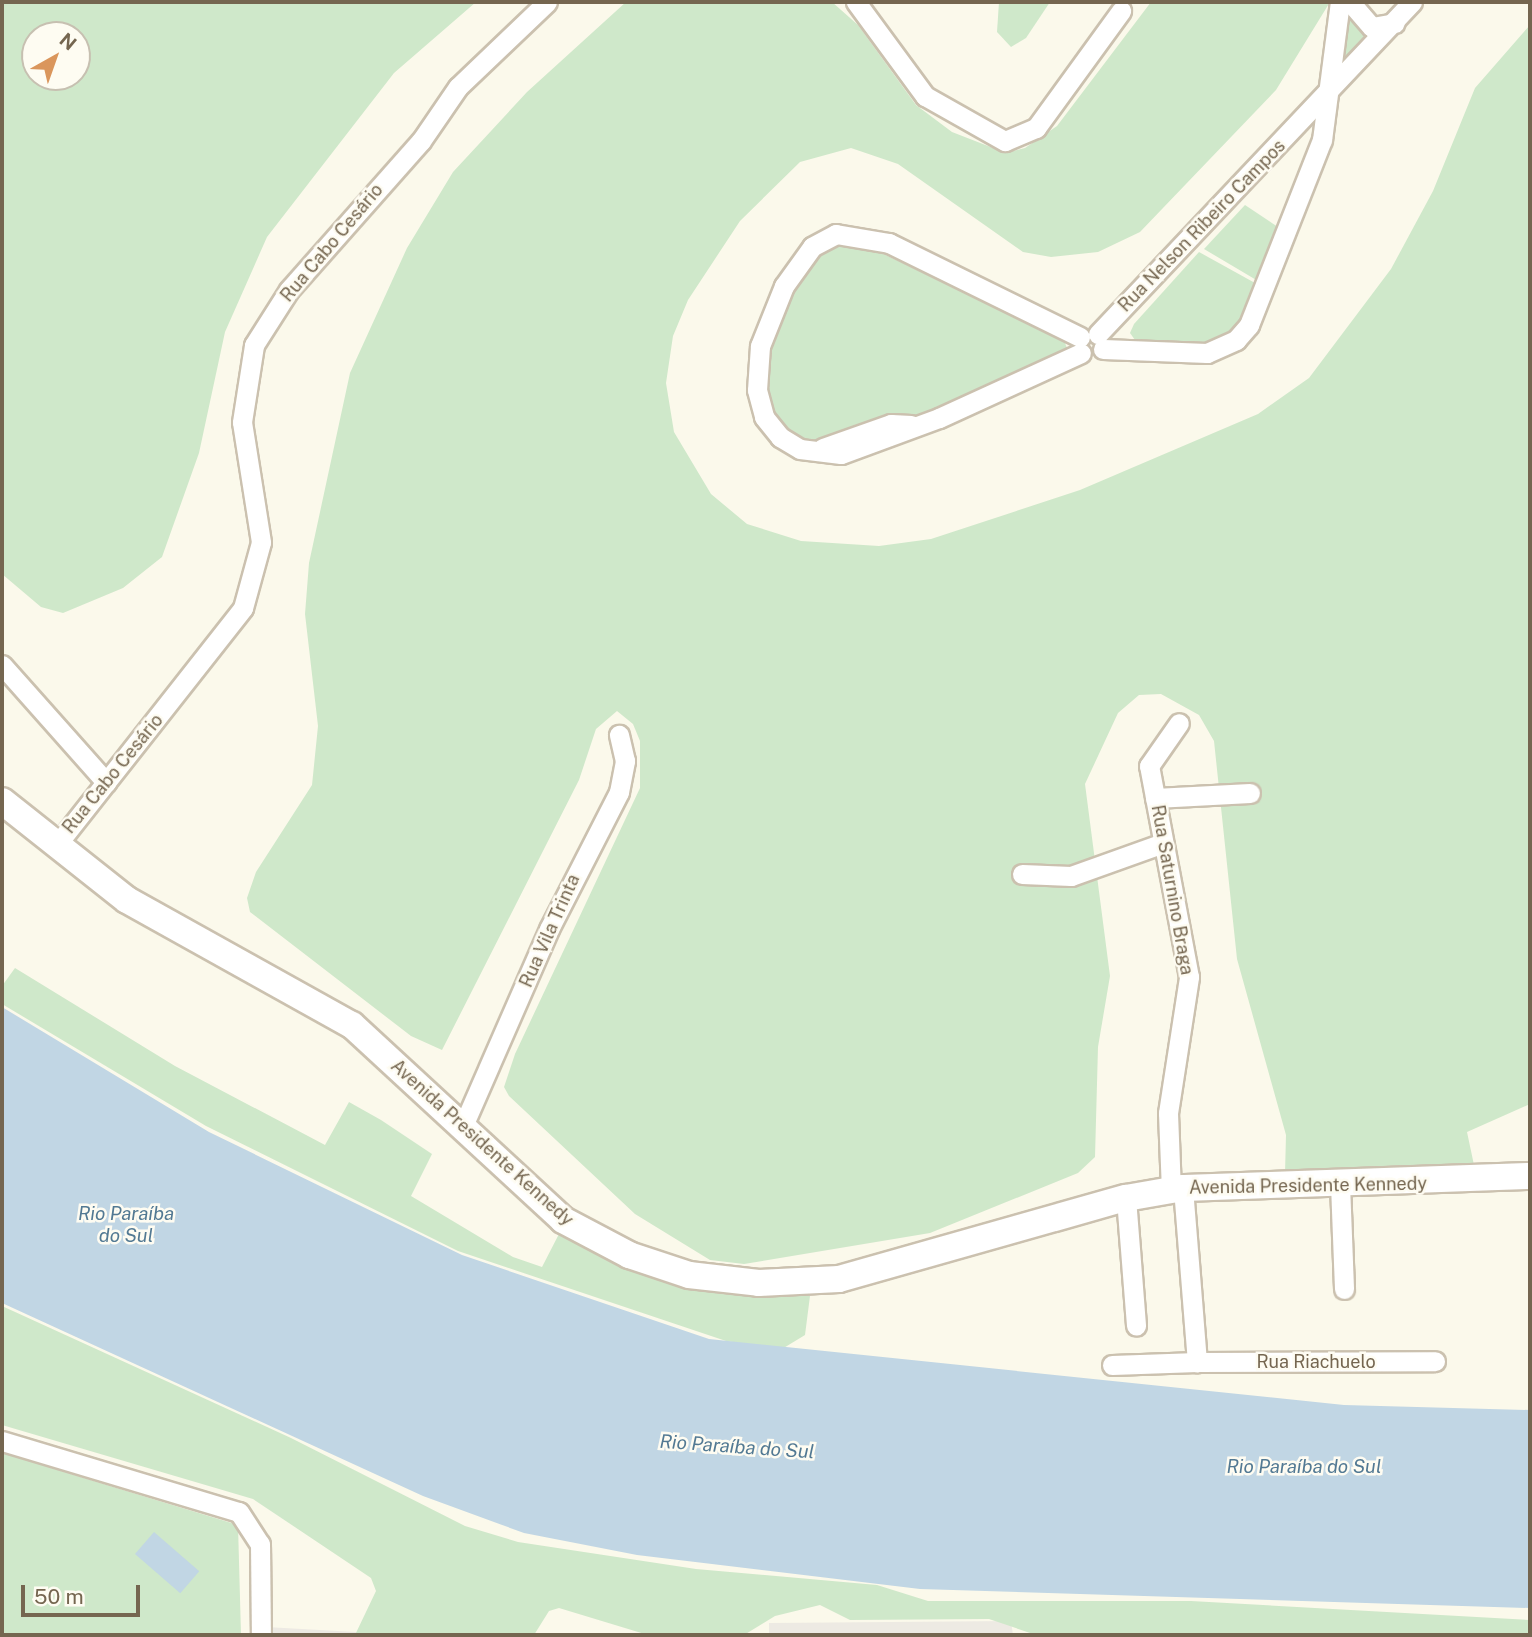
<!DOCTYPE html>
<meta charset="utf-8">
<style>
body{margin:0}
#map{position:relative;width:1532px;height:1637px;overflow:hidden;background:#fbf9eb;font-family:"Public Sans",sans-serif}
div>[style]{position:absolute}
.industrial>*{inset:0;background:#edeae3}
.green>*{inset:0;background:#cfe8ca}
.water>*{inset:0;background:#c1d6e4;transform-origin:0 0}
.roads{filter:drop-shadow(2px 0 #cbc1af) drop-shadow(-2px 0 #cbc1af) drop-shadow(0 2px #cbc1af) drop-shadow(0 -2px #cbc1af)}
.street>*{height:19px;margin:-9.5px;padding:0 9.5px;transform-origin:9.5px;border-radius:9.5px;background:#fff}
.secondary>*{height:26px;margin:-13px;padding:0 13px;transform-origin:13px;border-radius:13px;background:#fff}
span{translate:-50% -50%;white-space:nowrap;text-align:center;line-height:1.15;-webkit-text-stroke:5px #fefcf2;paint-order:stroke}
.street-label{font-size:18px;color:#756650}
.water-label{font-size:19px;color:#527993;font-style:italic}
.frame{position:absolute;inset:0;border:4px solid #756650;pointer-events:none}
.north{position:absolute;left:21px;top:21px;width:70px;height:70px;box-sizing:border-box;background:#fefcf2;border:2px solid #c7c0b1;border-radius:50%;rotate:40deg;font-size:19px;font-weight:700;line-height:28px;text-align:center;color:#756650}
.north::after{content:'';display:block;margin:auto;width:24px;height:32px;background:#da965c;clip-path:polygon(50% 0,100% 100%,50% 72%,0 100%)}
.scale{position:absolute;left:21px;top:1585px;width:119px;height:32px;box-sizing:border-box;border:4px solid #756650;border-top:0;padding-left:9px;font-size:21px;line-height:24px;white-space:nowrap;color:#756650;-webkit-text-stroke:5px #fefcf2;paint-order:stroke}
</style>
<div id="map">
<div class="industrial">
<i style="clip-path:polygon(1011px 1621px,1013px 1635px,769px 1635px,769px 1623px)"></i>
<i style="clip-path:polygon(266px 1627px,409px 1635px,267px 1635px)"></i>
</div>
<div class="green">
<i style="clip-path:polygon(evenodd,2px 2px,476px 2px,394px 73px,267px 237px,225px 332px,199px 453px,162px 557px,123px 588px,63px 613px,41px 607px,2px 574px,2px 2px,35px 35px,77px 35px,77px 77px,35px 77px,35px 35px)"></i>
<i style="clip-path:polygon(626px 2px,832px 2px,858px 25px,916px 105px,952px 132px,1006px 153px,1025px 148px,1057px 126px,1151px 2px,1330px 2px,1276px 90px,1140px 232px,1098px 252px,1051px 257px,1023px 252px,898px 164px,851px 148px,800px 162px,740px 221px,688px 300px,673px 336px,666px 383px,674px 432px,711px 494px,747px 524px,801px 541px,879px 546px,931px 539px,1080px 490px,1258px 414px,1309px 378px,1391px 269px,1433px 191px,1475px 88px,1530px 25px,1530px 1104px,1467px 1132px,1474px 1165px,1285px 1173px,1286px 1135px,1237px 959px,1214px 741px,1199px 715px,1161px 694px,1139px 695px,1118px 713px,1085px 784px,1110px 976px,1098px 1047px,1095px 1157px,1078px 1173px,930px 1233px,744px 1264px,710px 1260px,635px 1214px,509px 1096px,504px 1087px,515px 1054px,640px 788px,640px 741px,633px 724px,617px 711px,596px 729px,579px 780px,442px 1050px,411px 1036px,250px 912px,247px 898px,256px 872px,312px 785px,318px 726px,305px 614px,309px 563px,350px 373px,407px 248px,453px 172px,527px 92px)"></i>
<i style="clip-path:polygon(999px 2px,1050px 2px,1026px 38px,1011px 47px,997px 32px)"></i>
<i style="clip-path:polygon(1341px 10px,1370px 39px,1339px 78px)"></i>
<i style="clip-path:polygon(1245px 205px,1278px 227px,1258px 281px,1204px 249px)"></i>
<i style="clip-path:polygon(862px 244px,1063px 338px,1069px 353px,922px 419px,884px 415px,815px 442px,794px 437px,773px 415px,766px 396px,767px 343px,808px 264px,831px 248px)"></i>
<i style="clip-path:polygon(1199px 252px,1255px 283px,1241px 320px,1218px 343px,1140px 347px,1130px 333px,1134px 324px)"></i>
<i style="clip-path:polygon(15px 968px,175px 1066px,325px 1145px,349px 1102px,381px 1120px,432px 1154px,411px 1196px,513px 1257px,542px 1267px,560px 1232px,662px 1281px,720px 1294px,810px 1296px,805px 1335px,782px 1349px,726px 1341px,458px 1251px,206px 1126px,2px 1004px,2px 986px)"></i>
<i style="clip-path:polygon(2px 1306px,291px 1438px,465px 1526px,518px 1542px,696px 1569px,877px 1585px,928px 1601px,1191px 1601px,1530px 1620px,1530px 1635px,1036px 1635px,989px 1619px,850px 1620px,820px 1605px,775px 1616px,744px 1635px,648px 1635px,559px 1608px,549px 1611px,534px 1635px,355px 1635px,376px 1591px,371px 1578px,253px 1499px,2px 1425px)"></i>
<i style="clip-path:polygon(2px 1453px,238px 1525px,241px 1635px,2px 1635px)"></i>
</div>
<div class="water">
<i style="clip-path:polygon(2px 1007px,209px 1132px,462px 1255px,709px 1339px,1344px 1405px,1530px 1410px,1530px 1608px,920px 1589px,637px 1555px,524px 1533px,423px 1496px,2px 1303px)"></i>
<i style="left:154px;top:1532px;width:60px;height:29px;rotate:41deg"></i>
</div>
<div class="roads">
<div class="street">
<i style="left:856px;top:2px;width:117px;rotate:53.7deg"></i>
<i style="left:925px;top:96px;width:92px;rotate:29.4deg"></i>
<i style="left:1005px;top:141px;width:34px;rotate:-23deg"></i>
<i style="left:1036px;top:128px;width:145px;rotate:-54deg"></i>
<i style="left:1350px;top:2px;width:33px;rotate:49deg"></i>
<i style="left:1372px;top:27px;width:23px;rotate:-10deg"></i>
<i style="left:1098px;top:334px;width:457px;rotate:-46.6deg"></i>
<i style="left:1080px;top:337px;width:213px;rotate:-153.8deg"></i>
<i style="left:889px;top:243px;width:54px;rotate:-170.4deg"></i>
<i style="left:836px;top:234px;width:27px;rotate:152deg"></i>
<i style="left:812px;top:247px;width:48px;rotate:125.7deg"></i>
<i style="left:784px;top:286px;width:65px;rotate:111.8deg"></i>
<i style="left:760px;top:346px;width:44px;rotate:93.9deg"></i>
<i style="left:757px;top:390px;width:28px;rotate:75deg"></i>
<i style="left:764px;top:417px;width:26px;rotate:51deg"></i>
<i style="left:780px;top:437px;width:23px;rotate:31deg"></i>
<i style="left:800px;top:449px;width:41px;rotate:7deg"></i>
<i style="left:841px;top:454px;width:104px;rotate:-20.2deg"></i>
<i style="left:939px;top:418px;width:156px;rotate:-24.6deg"></i>
<i style="left:1103px;top:349px;width:104px;rotate:2.2deg"></i>
<i style="left:1207px;top:353px;width:32px;rotate:-24deg"></i>
<i style="left:1236px;top:340px;width:20px;rotate:-49deg"></i>
<i style="left:1249px;top:325px;width:199px;rotate:-68.5deg"></i>
<i style="left:1322px;top:140px;width:139px;rotate:-82.6deg"></i>
<i style="left:823px;top:448px;width:72px;rotate:-19.4deg"></i>
<i style="left:891px;top:424px;width:20px;rotate:3deg"></i>
<i style="left:2px;top:665px;width:157px;rotate:48.4deg"></i>
<i style="left:1155px;top:798px;width:95px;rotate:-3deg"></i>
<i style="left:55px;top:847px;width:304px;rotate:-51.8deg"></i>
<i style="left:243px;top:608px;width:68px;rotate:-74.7deg"></i>
<i style="left:261px;top:542px;width:121px;rotate:-99deg"></i>
<i style="left:242px;top:422px;width:78px;rotate:-81.1deg"></i>
<i style="left:254px;top:345px;width:65px;rotate:-57.5deg"></i>
<i style="left:289px;top:290px;width:199px;rotate:-48.5deg"></i>
<i style="left:421px;top:141px;width:65px;rotate:-55.6deg"></i>
<i style="left:458px;top:87px;width:123px;rotate:-43.7deg"></i>
<i style="left:1022px;top:874px;width:49px;rotate:2.3deg"></i>
<i style="left:1071px;top:876px;width:98px;rotate:-19.7deg"></i>
<i style="left:463px;top:1126px;width:215px;rotate:-66.4deg"></i>
<i style="left:549px;top:929px;width:154px;rotate:-62.9deg"></i>
<i style="left:619px;top:792px;width:32px;rotate:-79deg"></i>
<i style="left:625px;top:761px;width:27px;rotate:-103deg"></i>
<i style="left:1340px;top:1184px;width:105px;rotate:87.8deg"></i>
<i style="left:1183px;top:1188px;width:175px;rotate:85.4deg"></i>
<i style="left:1197px;top:1362px;width:238px;rotate:-0.2deg"></i>
<i style="left:1171px;top:1191px;width:78px;rotate:-92.2deg"></i>
<i style="left:1168px;top:1113px;width:138px;rotate:-81.2deg"></i>
<i style="left:1189px;top:977px;width:215px;rotate:-100.7deg"></i>
<i style="left:1149px;top:766px;width:52px;rotate:-55.1deg"></i>
<i style="left:1126px;top:1198px;width:128px;rotate:85.5deg"></i>
<i style="left:1112px;top:1365px;width:85px;rotate:-2deg"></i>
<i style="left:2px;top:1441px;width:247px;rotate:16.7deg"></i>
<i style="left:239px;top:1512px;width:38px;rotate:57deg"></i>
<i style="left:260px;top:1544px;width:91px;rotate:89.4deg"></i>
</div>
<div class="secondary">
<i style="left:2px;top:801px;width:159px;rotate:38.4deg"></i>
<i style="left:127px;top:900px;width:257px;rotate:29.1deg"></i>
<i style="left:352px;top:1025px;width:287px;rotate:42.7deg"></i>
<i style="left:563px;top:1220px;width:75px;rotate:27.9deg"></i>
<i style="left:629px;top:1255px;width:63px;rotate:18.4deg"></i>
<i style="left:689px;top:1275px;width:70px;rotate:6.5deg"></i>
<i style="left:759px;top:1283px;width:80px;rotate:-2.9deg"></i>
<i style="left:839px;top:1279px;width:298px;rotate:-15.8deg"></i>
<i style="left:1126px;top:1198px;width:58px;rotate:-10deg"></i>
<i style="left:1183px;top:1188px;width:347px;rotate:-2deg"></i>
</div>
</div>
<div class="street-label">
<span style="left:1202px;top:226px;rotate:-46deg">Rua Nelson Ribeiro Campos</span>
<span style="left:332px;top:243px;rotate:-50deg">Rua Cabo Cesário</span>
<span style="left:113px;top:774px;rotate:-51deg">Rua Cabo Cesário</span>
<span style="left:1172px;top:890px;rotate:80deg">Rua Saturnino Braga</span>
<span style="left:550px;top:931px;rotate:-66deg">Rua Vila Trinta</span>
<span style="left:482px;top:1143px;rotate:42deg">Avenida Presidente Kennedy</span>
<span style="left:1308px;top:1186px;rotate:-1deg">Avenida Presidente Kennedy</span>
<span style="left:1316px;top:1362px">Rua Riachuelo</span>
</div>
<div class="water-label">
<span style="left:126px;top:1225px">Rio Paraíba<br>do Sul</span>
<span style="left:737px;top:1447px;rotate:4deg">Rio Paraíba do Sul</span>
<span style="left:1304px;top:1467px">Rio Paraíba do Sul</span>
</div>
<div class="frame"></div>
<div class="north">N</div>
<div class="scale">50 m</div>
</div>
